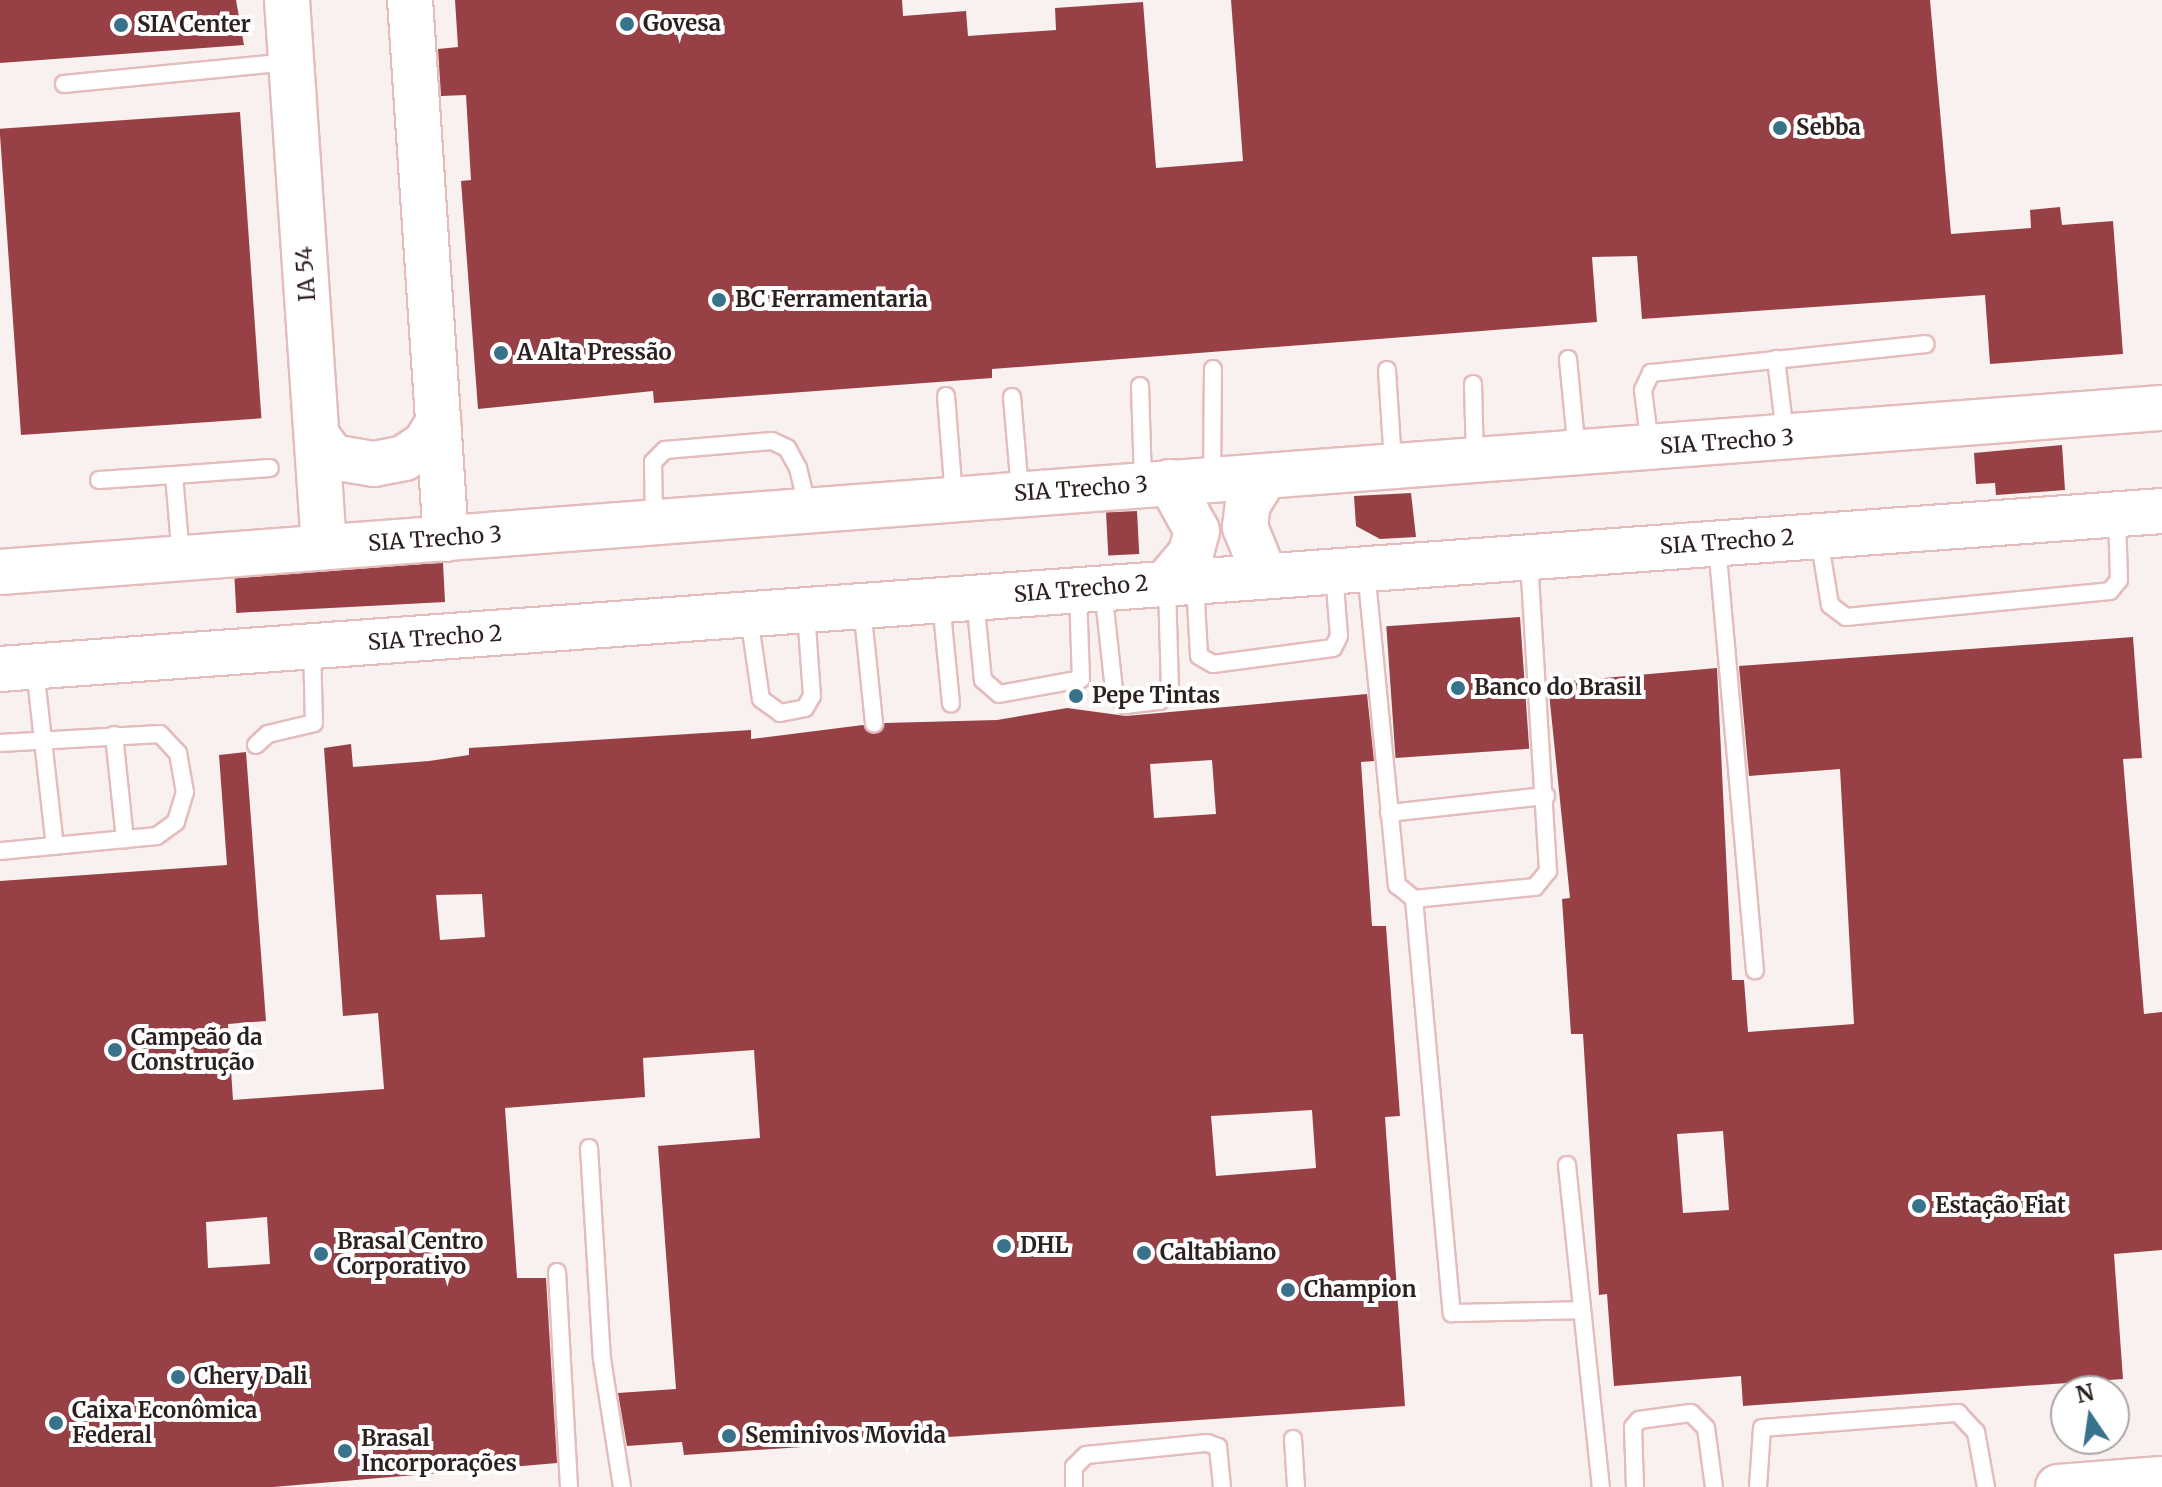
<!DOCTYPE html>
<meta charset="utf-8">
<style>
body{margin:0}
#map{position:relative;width:2162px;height:1487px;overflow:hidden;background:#f9f1f0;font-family:Merriweather,serif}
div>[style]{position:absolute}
.building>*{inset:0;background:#974147;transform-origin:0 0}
.roads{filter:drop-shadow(2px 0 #e4bcbc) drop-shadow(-2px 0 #e4bcbc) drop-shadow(0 2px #e4bcbc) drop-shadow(0 -2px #e4bcbc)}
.lane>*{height:16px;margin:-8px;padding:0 8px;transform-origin:8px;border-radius:8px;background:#fff}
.secondary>*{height:44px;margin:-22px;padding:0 22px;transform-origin:22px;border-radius:22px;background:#fff}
.dots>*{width:22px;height:22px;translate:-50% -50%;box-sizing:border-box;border:4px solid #fff;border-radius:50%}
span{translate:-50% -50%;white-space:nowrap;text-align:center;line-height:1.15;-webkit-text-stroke:8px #fff;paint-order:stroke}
.poi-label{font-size:22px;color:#2f2020;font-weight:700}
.left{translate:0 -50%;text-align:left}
.street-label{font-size:22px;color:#2f2020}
.north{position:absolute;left:2050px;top:1375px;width:80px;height:80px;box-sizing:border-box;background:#fff;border:2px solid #aca6a6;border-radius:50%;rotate:347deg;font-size:22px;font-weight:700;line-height:32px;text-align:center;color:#2f2020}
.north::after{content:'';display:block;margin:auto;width:28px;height:36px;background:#39738b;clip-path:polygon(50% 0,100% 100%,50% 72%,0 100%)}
</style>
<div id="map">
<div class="building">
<i style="clip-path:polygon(0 0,236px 0,244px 45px,0 63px)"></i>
<i style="clip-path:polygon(455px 0,902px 0,903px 16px,966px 11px,968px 36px,1056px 30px,1055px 8px,1143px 2px,1156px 168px,1243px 161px,1231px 0,1930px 0,1951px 234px,2031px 228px,2030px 210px,2060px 207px,2062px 225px,2113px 221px,2123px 354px,1990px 364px,1985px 295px,1642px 319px,1637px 256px,1592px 257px,1597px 322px,992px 369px,992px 378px,654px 403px,653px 391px,478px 409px,461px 181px,471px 180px,466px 95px,441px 96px,438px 49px,458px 47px)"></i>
<i style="left:240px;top:112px;width:307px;height:241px;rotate:86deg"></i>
<i style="clip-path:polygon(2062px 445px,2065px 490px,1996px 495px,1995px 483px,1976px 484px,1974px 453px)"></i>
<i style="clip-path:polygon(1411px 493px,1416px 537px,1380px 539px,1356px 526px,1354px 496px)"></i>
<i style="left:1137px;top:511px;width:43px;height:31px;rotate:87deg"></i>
<i style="left:443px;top:563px;width:39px;height:209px;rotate:87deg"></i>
<i style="left:1520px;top:617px;width:132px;height:134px;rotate:86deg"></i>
<i style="clip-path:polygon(evenodd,2133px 637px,2142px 758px,2123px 759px,2144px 1014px,2162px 1012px,2162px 1250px,2114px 1254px,2123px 1379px,1743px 1406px,1741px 1376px,1614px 1386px,1607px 1294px,1599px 1295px,1583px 1034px,1571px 1034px,1562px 899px,1570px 898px,1548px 683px,1717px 668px,1732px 980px,1744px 980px,1748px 1032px,1854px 1024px,1840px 769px,1749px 776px,1739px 666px,2133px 637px,1723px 1131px,1729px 1210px,1683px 1213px,1677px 1134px,1723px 1131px)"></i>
<i style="clip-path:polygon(evenodd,1367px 694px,1374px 761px,1361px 762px,1372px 926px,1386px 926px,1400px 1116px,1385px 1117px,1405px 1406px,684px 1455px,682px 1442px,627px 1446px,618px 1393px,676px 1389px,658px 1146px,760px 1138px,754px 1050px,643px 1058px,645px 1097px,505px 1108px,517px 1278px,546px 1278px,557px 1463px,273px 1487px,0 1487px,0 881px,227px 865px,219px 755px,246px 752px,266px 1021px,228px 1024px,233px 1100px,384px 1089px,378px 1013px,343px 1016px,324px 748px,351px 744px,353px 767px,429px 761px,469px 755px,469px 748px,751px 730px,751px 739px,863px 725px,874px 734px,885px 723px,997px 720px,1067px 708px,1126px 716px,1367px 694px,1212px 760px,1216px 814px,1154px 818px,1150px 764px,1212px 760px,1367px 694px,482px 894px,485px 937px,440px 940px,436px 895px,482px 894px,1367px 694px,1312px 1110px,1316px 1168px,1216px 1176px,1211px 1116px,1312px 1110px,1367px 694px,267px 1217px,270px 1264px,208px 1268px,206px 1222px,267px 1217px)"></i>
</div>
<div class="roads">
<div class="lane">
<i style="left:64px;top:84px;width:226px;rotate:-5.6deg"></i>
<i style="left:1568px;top:359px;width:94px;rotate:84.5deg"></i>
<i style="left:1776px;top:359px;width:75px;rotate:83.1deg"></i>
<i style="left:1387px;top:370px;width:94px;rotate:86.3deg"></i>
<i style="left:1473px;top:384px;width:74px;rotate:88.5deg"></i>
<i style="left:1140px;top:386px;width:98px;rotate:88.2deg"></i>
<i style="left:946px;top:396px;width:102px;rotate:85.5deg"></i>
<i style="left:1012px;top:397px;width:94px;rotate:85.1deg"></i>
<i style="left:1650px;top:445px;width:55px;rotate:-97.3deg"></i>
<i style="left:1643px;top:390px;width:19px;rotate:-65deg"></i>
<i style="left:1651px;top:373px;width:276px;rotate:-6deg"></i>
<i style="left:99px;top:480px;width:75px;rotate:-3.8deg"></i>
<i style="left:1212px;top:480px;width:111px;rotate:-89.5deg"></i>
<i style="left:654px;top:519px;width:57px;rotate:-91deg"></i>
<i style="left:653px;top:462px;width:17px;rotate:-45deg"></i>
<i style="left:665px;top:450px;width:107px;rotate:-4.8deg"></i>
<i style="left:772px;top:441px;width:17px;rotate:25deg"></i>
<i style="left:787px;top:448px;width:23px;rotate:61deg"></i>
<i style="left:798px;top:468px;width:42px;rotate:76.3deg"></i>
<i style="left:1819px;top:538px;width:68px;rotate:80.7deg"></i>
<i style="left:1830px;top:605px;width:20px;rotate:37deg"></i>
<i style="left:1846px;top:617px;width:265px;rotate:-5.6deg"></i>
<i style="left:2110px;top:591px;width:14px;rotate:-51deg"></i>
<i style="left:2119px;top:580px;width:64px;rotate:-91.8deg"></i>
<i style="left:1717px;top:545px;width:427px;rotate:84.9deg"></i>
<i style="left:181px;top:557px;width:82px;rotate:-94.9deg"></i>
<i style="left:174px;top:475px;width:96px;rotate:-4.2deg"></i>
<i style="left:1366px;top:570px;width:317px;rotate:84.4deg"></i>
<i style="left:1397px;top:885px;width:22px;rotate:39deg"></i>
<i style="left:1414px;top:899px;width:122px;rotate:-5.7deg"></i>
<i style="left:1535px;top:887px;width:21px;rotate:-51deg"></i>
<i style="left:1548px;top:871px;width:311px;rotate:-93.5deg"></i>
<i style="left:1195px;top:584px;width:72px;rotate:86.8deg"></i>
<i style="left:1199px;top:656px;width:16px;rotate:30deg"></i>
<i style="left:1213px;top:664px;width:121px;rotate:-7.6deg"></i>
<i style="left:1333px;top:648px;width:13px;rotate:-63deg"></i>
<i style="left:1339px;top:636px;width:63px;rotate:-94.5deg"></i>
<i style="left:1103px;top:589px;width:102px;rotate:83.8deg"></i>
<i style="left:1114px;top:690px;width:19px;rotate:54deg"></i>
<i style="left:1125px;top:705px;width:35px;rotate:-7deg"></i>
<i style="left:1160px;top:701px;width:16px;rotate:-52deg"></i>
<i style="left:1170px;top:688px;width:104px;rotate:-91.7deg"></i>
<i style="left:975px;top:599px;width:81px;rotate:84.4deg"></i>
<i style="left:983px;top:680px;width:21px;rotate:41deg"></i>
<i style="left:999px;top:694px;width:83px;rotate:-10.4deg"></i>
<i style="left:1081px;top:679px;width:88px;rotate:-92deg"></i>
<i style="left:941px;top:602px;width:102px;rotate:84.4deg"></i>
<i style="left:862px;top:607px;width:117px;rotate:84.1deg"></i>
<i style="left:749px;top:617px;width:83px;rotate:81.7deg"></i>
<i style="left:761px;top:699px;width:24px;rotate:36deg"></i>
<i style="left:780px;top:713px;width:25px;rotate:-11deg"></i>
<i style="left:805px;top:708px;width:14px;rotate:-60deg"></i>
<i style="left:812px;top:696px;width:84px;rotate:-94.1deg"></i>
<i style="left:35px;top:669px;width:178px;rotate:83.6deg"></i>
<i style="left:114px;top:735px;width:105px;rotate:84deg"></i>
<i style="left:0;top:743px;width:160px;rotate:-3.2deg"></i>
<i style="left:160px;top:734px;width:26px;rotate:47deg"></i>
<i style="left:178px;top:753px;width:40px;rotate:80deg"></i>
<i style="left:185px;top:792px;width:31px;rotate:107deg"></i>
<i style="left:176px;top:822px;width:24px;rotate:144deg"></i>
<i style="left:157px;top:836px;width:158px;rotate:174.5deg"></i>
<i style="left:256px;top:745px;width:16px;rotate:-43deg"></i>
<i style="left:268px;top:734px;width:47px;rotate:-13.4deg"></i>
<i style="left:314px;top:723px;width:76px;rotate:-91.5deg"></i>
<i style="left:1389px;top:813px;width:158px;rotate:-6.2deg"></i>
<i style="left:1414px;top:899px;width:416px;rotate:84.8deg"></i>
<i style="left:1452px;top:1313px;width:129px;rotate:-1.3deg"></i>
<i style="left:589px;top:1148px;width:211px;rotate:86.5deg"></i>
<i style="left:602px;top:1359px;width:130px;rotate:81.1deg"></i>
<i style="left:1567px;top:1165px;width:324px;rotate:84deg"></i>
<i style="left:557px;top:1272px;width:215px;rotate:86.8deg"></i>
<i style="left:1293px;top:1439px;width:48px;rotate:86.4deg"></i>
<i style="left:1074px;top:1487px;width:20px;rotate:-90deg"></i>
<i style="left:1074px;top:1467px;width:17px;rotate:-45deg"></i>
<i style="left:1086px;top:1455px;width:122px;rotate:-5.7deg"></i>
<i style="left:1207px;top:1443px;width:12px;rotate:20deg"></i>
<i style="left:1218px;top:1447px;width:40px;rotate:84.3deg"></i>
<i style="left:1635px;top:1487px;width:60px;rotate:-91.9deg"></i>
<i style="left:1633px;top:1427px;width:9px;rotate:-49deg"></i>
<i style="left:1639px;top:1420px;width:52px;rotate:-7.7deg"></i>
<i style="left:1691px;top:1413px;width:21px;rotate:45deg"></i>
<i style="left:1706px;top:1428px;width:60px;rotate:82.3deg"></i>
<i style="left:1758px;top:1487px;width:59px;rotate:-86.1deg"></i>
<i style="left:1762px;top:1428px;width:197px;rotate:-4.4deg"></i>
<i style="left:1958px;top:1413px;width:26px;rotate:47deg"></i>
<i style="left:1976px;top:1432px;width:56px;rotate:79.7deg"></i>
</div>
<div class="secondary">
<i style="left:287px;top:0;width:548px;rotate:86.13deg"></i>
<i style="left:410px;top:0;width:540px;rotate:86.18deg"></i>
<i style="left:317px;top:436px;width:26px;rotate:54deg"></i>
<i style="left:332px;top:457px;width:43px;rotate:9.5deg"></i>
<i style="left:374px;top:464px;width:31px;rotate:-11deg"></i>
<i style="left:404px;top:458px;width:25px;rotate:-34deg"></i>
<i style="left:425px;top:444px;width:26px;rotate:-59deg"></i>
<i style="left:0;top:572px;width:2168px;rotate:-4.34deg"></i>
<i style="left:1265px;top:576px;width:53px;rotate:-112.2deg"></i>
<i style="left:1245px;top:527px;width:23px;rotate:-83deg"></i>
<i style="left:1248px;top:504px;width:32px;rotate:-58deg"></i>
<i style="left:1167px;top:582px;width:38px;rotate:-50deg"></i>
<i style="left:1191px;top:553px;width:23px;rotate:-75deg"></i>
<i style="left:1197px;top:531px;width:56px;rotate:-118.9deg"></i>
<i style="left:0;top:669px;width:2168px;rotate:-4.18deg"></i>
<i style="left:2058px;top:1487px;width:104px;rotate:-4.4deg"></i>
</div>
</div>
<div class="dots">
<i style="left:627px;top:24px;background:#39738b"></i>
<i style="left:121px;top:25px;background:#39738b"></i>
<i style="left:1780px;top:128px;background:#39738b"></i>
<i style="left:719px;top:300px;background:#39738b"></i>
<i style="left:501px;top:353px;background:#39738b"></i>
<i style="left:1458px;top:688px;background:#39738b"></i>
<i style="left:1076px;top:696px;background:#39738b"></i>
<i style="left:115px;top:1050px;background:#39738b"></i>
<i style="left:1919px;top:1206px;background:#39738b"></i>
<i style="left:1004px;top:1246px;background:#39738b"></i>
<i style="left:1144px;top:1253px;background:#39738b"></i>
<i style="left:321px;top:1254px;background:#39738b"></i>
<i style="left:1288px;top:1290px;background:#39738b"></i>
<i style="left:178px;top:1377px;background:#39738b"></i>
<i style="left:56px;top:1423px;background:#39738b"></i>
<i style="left:729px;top:1436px;background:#39738b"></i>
<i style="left:345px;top:1451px;background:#39738b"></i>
</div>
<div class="poi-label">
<span class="left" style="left:643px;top:24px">Govesa</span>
<span class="left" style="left:137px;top:25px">SIA Center</span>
<span class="left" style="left:1796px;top:128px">Sebba</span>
<span class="left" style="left:735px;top:300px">BC Ferramentaria</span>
<span class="left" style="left:517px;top:353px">A Alta Pressão</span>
<span class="left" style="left:1474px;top:688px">Banco do Brasil</span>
<span class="left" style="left:1092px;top:696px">Pepe Tintas</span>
<span class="left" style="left:131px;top:1050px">Campeão da<br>Construção</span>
<span class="left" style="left:1935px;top:1206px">Estação Fiat</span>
<span class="left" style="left:337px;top:1254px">Brasal Centro<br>Corporativo</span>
<span class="left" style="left:1020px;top:1246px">DHL</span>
<span class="left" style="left:1160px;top:1253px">Caltabiano</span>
<span class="left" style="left:1304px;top:1290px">Champion</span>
<span class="left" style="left:194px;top:1377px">Chery Dali</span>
<span class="left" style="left:72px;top:1423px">Caixa Econômica<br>Federal</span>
<span class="left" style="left:745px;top:1436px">Seminivos Movida</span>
<span class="left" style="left:361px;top:1451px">Brasal<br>Incorporações</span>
</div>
<div class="street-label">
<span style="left:306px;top:274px;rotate:-94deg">IA 54</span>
<span style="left:1727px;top:442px;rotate:-4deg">SIA Trecho 3</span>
<span style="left:1081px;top:489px;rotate:-4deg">SIA Trecho 3</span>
<span style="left:435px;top:539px;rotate:-4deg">SIA Trecho 3</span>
<span style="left:1727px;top:542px;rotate:-4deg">SIA Trecho 2</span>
<span style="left:1081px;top:589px;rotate:-5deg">SIA Trecho 2</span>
<span style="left:435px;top:638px;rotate:-4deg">SIA Trecho 2</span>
</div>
<div class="north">N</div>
</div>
